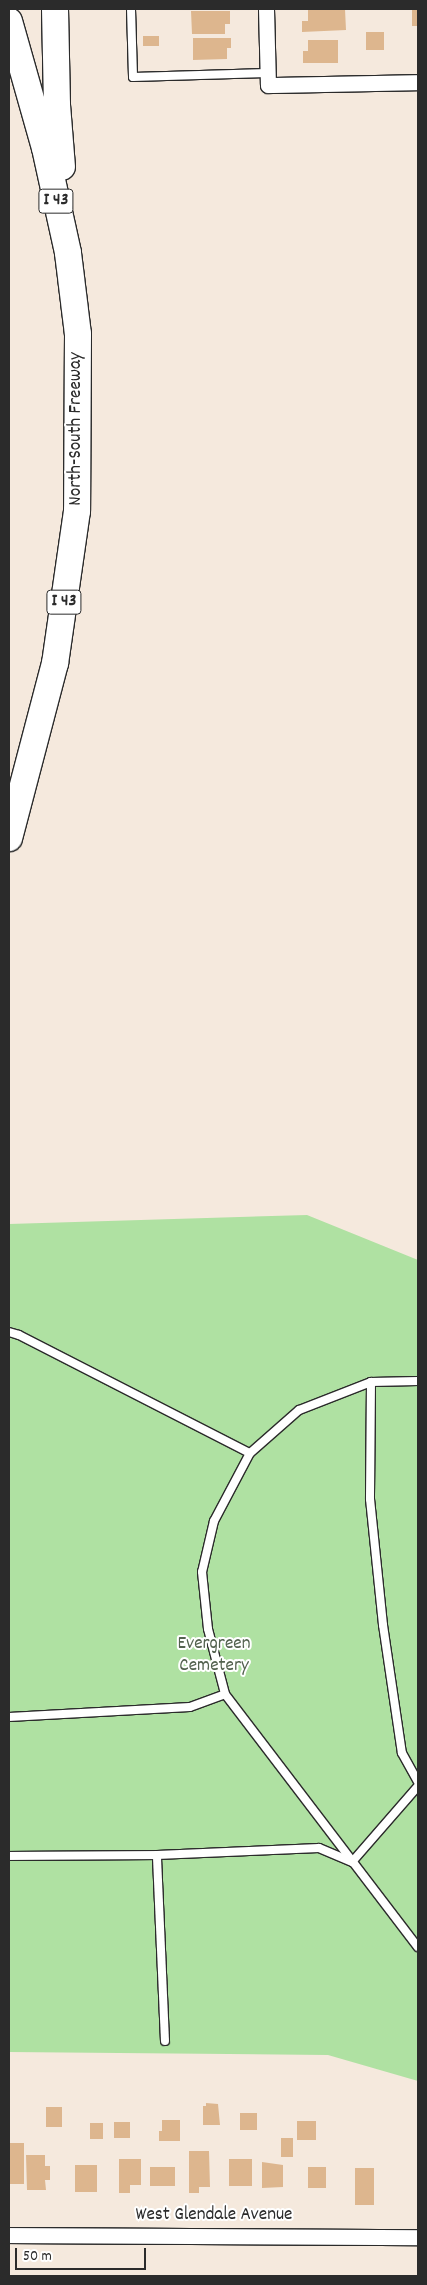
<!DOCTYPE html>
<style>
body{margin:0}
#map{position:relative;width:427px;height:2285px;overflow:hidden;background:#f5e9dd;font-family:Dekko,sans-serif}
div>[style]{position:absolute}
.green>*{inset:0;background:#afe1a2}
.building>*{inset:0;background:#ddb68e;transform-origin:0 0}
.roads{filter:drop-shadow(1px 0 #2b2b2b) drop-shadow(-1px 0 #2b2b2b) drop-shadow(0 1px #2b2b2b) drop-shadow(0 -1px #2b2b2b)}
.lane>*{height:8px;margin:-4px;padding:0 4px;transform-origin:4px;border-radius:4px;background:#fff}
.street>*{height:15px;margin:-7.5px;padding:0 7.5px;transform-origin:7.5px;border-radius:7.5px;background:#fff}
.highway>*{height:26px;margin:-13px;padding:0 13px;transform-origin:13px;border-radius:13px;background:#fff}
span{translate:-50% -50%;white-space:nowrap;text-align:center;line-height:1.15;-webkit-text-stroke:4px #fff;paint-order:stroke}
.shield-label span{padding:1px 4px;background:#fff;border:1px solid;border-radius:4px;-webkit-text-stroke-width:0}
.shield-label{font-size:18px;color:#2b2b2b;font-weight:700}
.street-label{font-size:19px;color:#2b2b2b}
.park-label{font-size:19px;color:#53624f}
.frame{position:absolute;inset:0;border:10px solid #2b2b2b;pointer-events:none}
.scale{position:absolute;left:15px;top:2248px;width:131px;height:22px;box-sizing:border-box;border:2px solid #2b2b2b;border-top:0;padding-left:6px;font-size:15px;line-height:18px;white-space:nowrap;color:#2b2b2b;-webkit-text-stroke:4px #fff;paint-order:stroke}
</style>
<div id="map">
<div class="green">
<i style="clip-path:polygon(307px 1215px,418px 1260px,418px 2081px,328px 2055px,9px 2052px,9px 1224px)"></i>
</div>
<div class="building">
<i style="clip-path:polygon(308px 9px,345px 9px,346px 30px,302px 32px,302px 21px,308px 21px)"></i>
<i style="left:412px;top:10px;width:6px;height:16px"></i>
<i style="clip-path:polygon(191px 11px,230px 11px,230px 24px,225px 24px,225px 34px,192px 34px)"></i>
<i style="left:366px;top:32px;width:18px;height:18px"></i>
<i style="left:143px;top:36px;width:16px;height:10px"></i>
<i style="clip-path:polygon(193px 38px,231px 38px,231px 48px,227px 48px,227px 59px,193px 60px)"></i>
<i style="clip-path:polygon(308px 40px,338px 40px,338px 63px,303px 63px,303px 51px,308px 51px)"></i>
<i style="clip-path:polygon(206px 2103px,218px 2104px,220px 2125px,203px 2125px,203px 2106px,206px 2106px)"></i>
<i style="left:46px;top:2107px;width:16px;height:20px"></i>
<i style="left:240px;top:2113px;width:17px;height:17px"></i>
<i style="clip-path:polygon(162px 2120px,180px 2120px,180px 2141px,159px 2141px,159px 2131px,162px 2131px)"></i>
<i style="left:297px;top:2121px;width:19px;height:19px"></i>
<i style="left:114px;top:2122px;width:16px;height:16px"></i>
<i style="left:90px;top:2123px;width:13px;height:16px"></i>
<i style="left:281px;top:2138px;width:12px;height:19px"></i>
<i style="left:24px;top:2143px;width:41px;height:15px;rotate:90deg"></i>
<i style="clip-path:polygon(189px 2151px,209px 2151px,210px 2187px,199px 2187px,199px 2193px,189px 2193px)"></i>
<i style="clip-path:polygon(26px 2155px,45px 2155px,45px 2166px,50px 2166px,50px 2180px,45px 2180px,46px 2190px,27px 2190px)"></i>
<i style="clip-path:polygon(119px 2159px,141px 2159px,141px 2185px,130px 2185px,130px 2193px,119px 2193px)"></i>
<i style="left:229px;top:2159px;width:23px;height:27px"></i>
<i style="clip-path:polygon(262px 2162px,283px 2165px,283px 2187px,262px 2188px)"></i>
<i style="left:75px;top:2165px;width:22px;height:27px"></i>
<i style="left:175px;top:2167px;width:19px;height:25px;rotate:90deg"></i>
<i style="left:308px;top:2167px;width:18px;height:21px"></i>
<i style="left:355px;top:2168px;width:19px;height:37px"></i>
</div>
<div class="roads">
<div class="lane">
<i style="left:131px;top:9px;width:68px;rotate:88.3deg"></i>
<i style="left:133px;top:77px;width:134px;rotate:-1.7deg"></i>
<i style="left:9px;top:1332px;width:10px;rotate:17deg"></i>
<i style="left:19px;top:1335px;width:259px;rotate:27.1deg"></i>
<i style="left:418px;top:1381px;width:47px;rotate:178.8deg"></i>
<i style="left:371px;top:1382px;width:77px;rotate:158.7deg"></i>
<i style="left:299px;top:1410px;width:65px;rotate:138.7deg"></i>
<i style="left:250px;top:1453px;width:77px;rotate:117.9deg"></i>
<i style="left:214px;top:1521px;width:52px;rotate:103.2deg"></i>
<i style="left:202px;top:1572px;width:57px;rotate:84deg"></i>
<i style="left:208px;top:1629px;width:67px;rotate:75.3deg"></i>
<i style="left:225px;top:1694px;width:318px;rotate:52.7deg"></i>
<i style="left:371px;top:1382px;width:117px;rotate:90.5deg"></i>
<i style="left:370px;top:1499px;width:127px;rotate:84.1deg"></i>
<i style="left:383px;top:1625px;width:129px;rotate:81.6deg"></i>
<i style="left:402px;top:1753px;width:33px;rotate:61deg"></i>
<i style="left:9px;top:1717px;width:181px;rotate:-3.2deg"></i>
<i style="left:190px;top:1707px;width:37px;rotate:-20deg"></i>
<i style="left:9px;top:1856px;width:148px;rotate:-0.4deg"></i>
<i style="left:352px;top:1862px;width:101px;rotate:-49deg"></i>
<i style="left:165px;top:2041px;width:186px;rotate:-92.5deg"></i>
<i style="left:157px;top:1855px;width:162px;rotate:-2.5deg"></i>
<i style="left:319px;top:1848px;width:34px;rotate:23deg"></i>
</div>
<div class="street">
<i style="left:266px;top:9px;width:76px;rotate:88.5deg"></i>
<i style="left:268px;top:85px;width:150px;rotate:-1.1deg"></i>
<i style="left:9px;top:2235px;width:409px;rotate:0.3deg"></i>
</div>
<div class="highway">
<i style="left:55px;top:9px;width:96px;rotate:88.8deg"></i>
<i style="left:57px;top:105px;width:62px;rotate:85.4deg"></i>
<i style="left:9px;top:21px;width:132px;rotate:74.2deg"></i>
<i style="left:45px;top:148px;width:107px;rotate:77.6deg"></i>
<i style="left:68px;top:253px;width:82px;rotate:83deg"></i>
<i style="left:78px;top:334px;width:177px;rotate:90.3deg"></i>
<i style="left:77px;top:511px;width:154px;rotate:98.2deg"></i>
<i style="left:55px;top:663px;width:181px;rotate:104.7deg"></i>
</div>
</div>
<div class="shield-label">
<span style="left:56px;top:201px">I 43</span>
<span style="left:64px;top:602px">I 43</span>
</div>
<div class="street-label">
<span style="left:77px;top:429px;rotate:-90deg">North-South Freeway</span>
<span style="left:214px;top:2216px">West Glendale Avenue</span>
</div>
<div class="park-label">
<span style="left:214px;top:1656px">Evergreen<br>Cemetery</span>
</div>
<div class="frame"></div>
<div class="scale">50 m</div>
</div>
